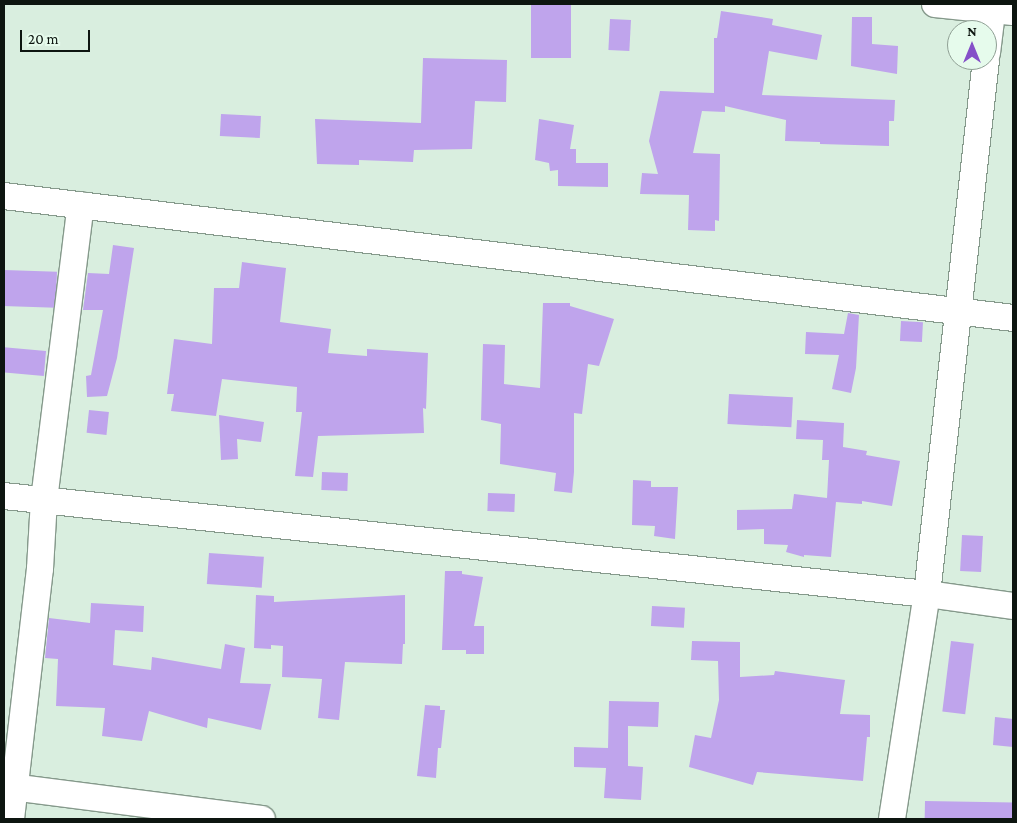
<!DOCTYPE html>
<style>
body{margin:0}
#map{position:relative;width:1017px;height:823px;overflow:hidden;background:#d9eedf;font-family:"Crimson Pro",serif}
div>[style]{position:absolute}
.building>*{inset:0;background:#bfa4ec;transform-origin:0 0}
.roads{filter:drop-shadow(1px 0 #85998b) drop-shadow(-1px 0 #85998b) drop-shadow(0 1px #85998b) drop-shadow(0 -1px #85998b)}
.minor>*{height:26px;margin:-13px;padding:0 13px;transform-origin:13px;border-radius:13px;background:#fff}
span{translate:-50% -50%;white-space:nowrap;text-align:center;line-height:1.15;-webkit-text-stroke:4px #e6fbec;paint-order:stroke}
.frame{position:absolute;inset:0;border:5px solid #0d1510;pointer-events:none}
.north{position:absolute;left:947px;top:20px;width:50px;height:50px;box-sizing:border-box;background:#e6fbec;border:1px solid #8f9f94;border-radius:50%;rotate:0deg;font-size:14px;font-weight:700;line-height:20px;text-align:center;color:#0d1510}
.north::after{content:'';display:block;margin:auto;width:18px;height:22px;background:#8550c8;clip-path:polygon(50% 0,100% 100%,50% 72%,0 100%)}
.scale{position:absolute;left:20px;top:30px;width:70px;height:22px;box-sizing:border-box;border:2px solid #0d1510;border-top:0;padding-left:6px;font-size:15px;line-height:18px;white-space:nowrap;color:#0d1510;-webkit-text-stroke:4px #e6fbec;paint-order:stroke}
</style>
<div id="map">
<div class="building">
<i style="left:531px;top:4px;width:40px;height:54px"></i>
<i style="clip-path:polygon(721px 11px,773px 19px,772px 25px,822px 35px,817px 60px,769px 51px,762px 95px,895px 100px,894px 121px,889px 121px,889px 146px,820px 144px,820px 142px,785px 141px,786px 120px,725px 106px,725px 112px,702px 111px,693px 153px,720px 154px,719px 221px,715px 220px,715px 231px,688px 230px,689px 195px,640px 194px,642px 173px,658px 174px,649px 141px,660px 91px,714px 93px,714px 38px,717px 38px)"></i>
<i style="clip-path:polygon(852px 17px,872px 17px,872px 44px,898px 46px,897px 74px,851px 66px)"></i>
<i style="left:610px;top:19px;width:21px;height:31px;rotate:3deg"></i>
<i style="clip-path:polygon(423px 58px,507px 60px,506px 102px,475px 101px,472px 149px,414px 150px,413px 162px,359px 160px,359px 165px,317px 164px,315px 119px,421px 123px)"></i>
<i style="left:221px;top:114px;width:40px;height:22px;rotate:3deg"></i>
<i style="clip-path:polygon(539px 119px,574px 125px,570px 149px,576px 149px,576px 163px,608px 163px,608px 187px,558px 186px,558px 170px,550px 171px,549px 163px,535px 160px)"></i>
<i style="clip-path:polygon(113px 245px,134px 248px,117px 358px,107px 396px,87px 397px,86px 376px,91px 375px,103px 310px,83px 310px,88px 273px,109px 274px)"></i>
<i style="clip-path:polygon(242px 262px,286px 268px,280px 322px,331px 329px,328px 353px,367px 356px,367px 349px,428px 353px,426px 409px,423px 408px,424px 433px,318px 436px,313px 477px,295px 476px,302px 412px,296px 412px,297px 387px,222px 379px,216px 416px,171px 411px,174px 394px,167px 394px,174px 339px,212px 344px,214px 288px,239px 288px)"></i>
<i style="left:4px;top:270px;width:53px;height:36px;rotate:2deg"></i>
<i style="clip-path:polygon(543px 303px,570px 303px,570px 306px,614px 319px,599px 366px,588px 364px,582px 414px,574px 413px,574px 472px,572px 493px,554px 491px,556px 473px,500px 464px,501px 424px,481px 420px,483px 344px,505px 345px,504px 384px,540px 388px)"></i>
<i style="clip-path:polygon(848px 313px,859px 315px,856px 368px,851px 393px,832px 389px,839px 355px,805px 354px,806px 332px,844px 334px)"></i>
<i style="left:901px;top:321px;width:22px;height:20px;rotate:3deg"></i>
<i style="left:46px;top:351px;width:25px;height:42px;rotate:95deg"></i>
<i style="left:729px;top:394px;width:64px;height:30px;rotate:3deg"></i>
<i style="left:89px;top:410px;width:20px;height:23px;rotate:6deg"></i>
<i style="clip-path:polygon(219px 415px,264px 422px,261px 442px,237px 439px,238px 459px,221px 460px)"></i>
<i style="clip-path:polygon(797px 420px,844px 423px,843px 447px,867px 451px,866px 455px,900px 461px,892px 506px,862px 501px,862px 504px,836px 502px,831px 557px,804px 555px,804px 557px,786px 552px,788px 545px,764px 544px,764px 529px,737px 530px,737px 510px,792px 509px,794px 494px,827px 498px,829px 460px,822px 460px,823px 440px,796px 439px)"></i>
<i style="left:322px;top:472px;width:26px;height:18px;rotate:2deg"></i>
<i style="clip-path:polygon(633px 480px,651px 481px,651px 487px,678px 487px,675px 539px,654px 536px,655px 526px,632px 525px)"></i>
<i style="left:488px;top:493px;width:27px;height:18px;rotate:2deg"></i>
<i style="left:962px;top:535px;width:21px;height:36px;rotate:3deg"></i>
<i style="left:209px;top:553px;width:55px;height:31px;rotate:4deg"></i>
<i style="clip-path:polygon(445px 571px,462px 571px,462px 574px,483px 577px,474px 626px,484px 626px,484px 654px,466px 654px,466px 650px,442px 650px)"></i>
<i style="clip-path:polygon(256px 595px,274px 596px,274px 602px,405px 595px,405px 644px,403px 644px,402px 664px,345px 662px,339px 720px,318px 718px,322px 679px,282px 677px,283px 646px,271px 645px,271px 649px,254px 648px)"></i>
<i style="clip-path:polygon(91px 603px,144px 606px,143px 632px,115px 630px,113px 665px,151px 670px,152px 657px,221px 669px,225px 644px,245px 648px,240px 683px,271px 684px,261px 730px,208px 718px,207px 728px,149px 711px,142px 741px,102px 736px,105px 708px,56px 706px,58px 659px,45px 658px,49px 618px,90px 623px)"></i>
<i style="left:652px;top:606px;width:33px;height:20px;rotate:3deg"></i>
<i style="clip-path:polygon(692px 641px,740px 642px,740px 677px,774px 675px,775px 671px,845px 680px,840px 714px,870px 715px,870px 737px,867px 737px,863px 781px,757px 772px,753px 785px,689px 767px,695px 735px,711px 738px,719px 700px,718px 661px,691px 660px)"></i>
<i style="left:951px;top:641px;width:23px;height:71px;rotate:7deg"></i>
<i style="clip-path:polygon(609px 701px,659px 702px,658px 727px,628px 726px,628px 766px,643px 767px,641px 800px,604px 798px,606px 768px,574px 767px,574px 747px,608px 748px)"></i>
<i style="clip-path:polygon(425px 705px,440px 706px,440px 710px,445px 710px,441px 748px,438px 748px,436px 778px,417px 776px)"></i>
<i style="clip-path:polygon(995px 717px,1013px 719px,1013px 747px,993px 745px)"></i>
<i style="left:925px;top:801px;width:88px;height:18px;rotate:1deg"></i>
</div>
<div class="roads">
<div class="minor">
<i style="left:935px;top:4px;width:78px;rotate:5.9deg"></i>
<i style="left:987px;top:53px;width:49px;rotate:-83deg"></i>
<i style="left:4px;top:196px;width:1016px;rotate:6.89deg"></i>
<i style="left:4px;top:496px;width:928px;rotate:6.06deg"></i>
<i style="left:927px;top:594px;width:87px;rotate:7.9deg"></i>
<i style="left:4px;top:786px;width:260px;rotate:7.3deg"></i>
<i style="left:11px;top:819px;width:252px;rotate:-83.4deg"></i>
<i style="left:40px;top:569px;width:69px;rotate:-86.7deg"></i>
<i style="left:44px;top:500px;width:297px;rotate:-82.9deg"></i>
<i style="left:892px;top:819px;width:228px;rotate:-81.2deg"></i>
<i style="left:927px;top:594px;width:537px;rotate:-83.7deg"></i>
</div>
</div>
<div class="frame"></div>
<div class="north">N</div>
<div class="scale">20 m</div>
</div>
